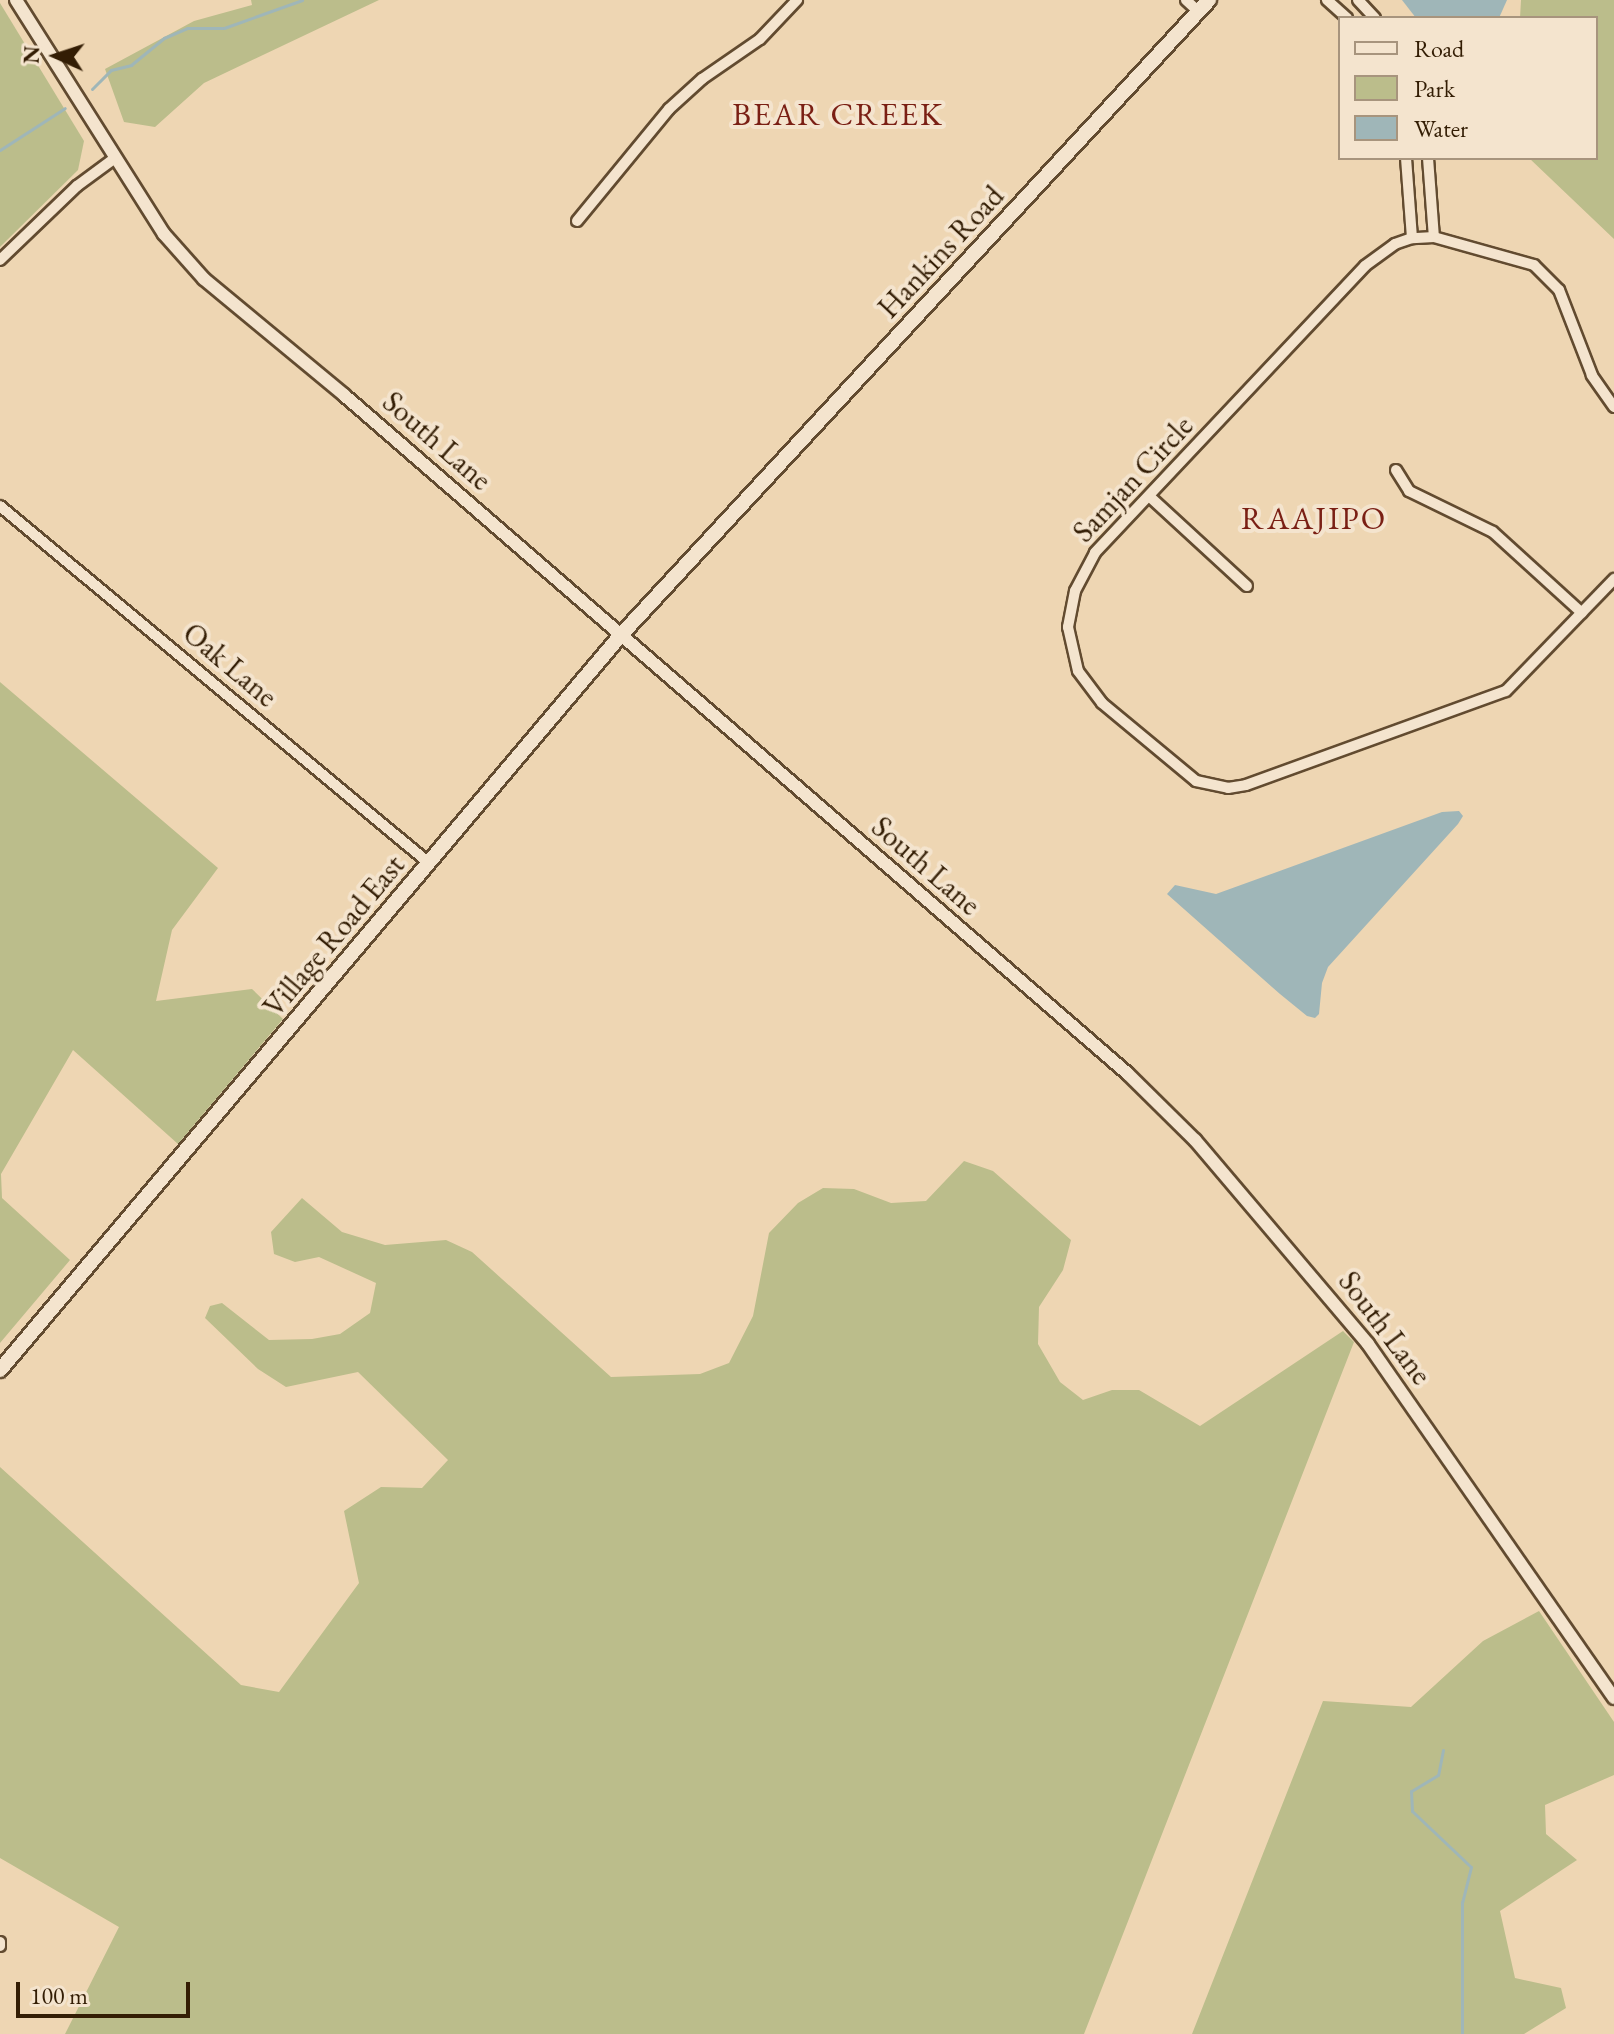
<!DOCTYPE html>
<style>
body{margin:0}
#map{position:relative;width:1614px;height:2034px;overflow:hidden;background:#eed6b3;font-family:"EB Garamond",serif}
div>[style]{position:absolute}
.green>*{inset:0;background:#bbbd8b}
.water>*{inset:0;background:#9fb6b8}
.stream>*{height:3px;margin:-1.5px;padding:0 1.5px;transform-origin:1.5px;border-radius:1.5px;background:#9fb6b8}
.roads{filter:drop-shadow(2px 0 #624b30) drop-shadow(-2px 0 #624b30) drop-shadow(0 2px #624b30) drop-shadow(0 -2px #624b30)}
.minor>*{height:10px;margin:-5px;padding:0 5px;transform-origin:5px;border-radius:5px;background:#f4e4ce}
.tertiary>*{height:12px;margin:-6px;padding:0 6px;transform-origin:6px;border-radius:6px;background:#f4e4ce}
.secondary>*{height:14px;margin:-7px;padding:0 7px;transform-origin:7px;border-radius:7px;background:#f4e4ce}
span{translate:-50% -50%;white-space:nowrap;text-align:center;line-height:1.15;-webkit-text-stroke:8px #f4e4ce;paint-order:stroke}
.street-label{font-size:30px;color:#331d04}
.neighbourhood-label{font-size:32px;color:#7a1f14;letter-spacing:2px}
.legend{position:absolute;left:1338px;top:16px;width:260px;height:144px;box-sizing:border-box;background:#f4e4ce;border:2px solid #a7947d;margin:0;padding:10px 14px;list-style:none;font-size:24px;color:#331d04}
.legend li{display:flex;align-items:center;gap:16px;height:40px}
.legend b{width:40px;border:2px solid #a7947d}
.north{position:absolute;left:16px;top:16px;width:80px;height:80px;-webkit-text-stroke:6px #f4e4ce;paint-order:stroke;rotate:273deg;font-size:22px;font-weight:700;line-height:32px;text-align:center;color:#331d04}
.north::after{content:'';display:block;margin:auto;width:28px;height:36px;background:#331d04;clip-path:polygon(50% 0,100% 100%,50% 72%,0 100%)}
.scale{position:absolute;left:16px;top:1982px;width:174px;height:36px;box-sizing:border-box;border:4px solid #331d04;border-top:0;padding-left:10px;font-size:24px;line-height:28px;white-space:nowrap;color:#331d04;-webkit-text-stroke:6px #f4e4ce;paint-order:stroke}
</style>
<div id="map">
<div class="green">
<i style="clip-path:polygon(251px 0,379px 0,204px 83px,155px 127px,124px 122px,105px 69px,194px 21px,252px 5px)"></i>
<i style="clip-path:polygon(1521px 0,1614px 0,1614px 239px,1529px 158px,1596px 158px,1596px 18px,1520px 18px)"></i>
<i style="clip-path:polygon(0 3px,84px 141px,78px 170px,0 247px)"></i>
<i style="clip-path:polygon(0 682px,218px 868px,172px 930px,156px 1001px,252px 989px,283px 1019px,178px 1144px,73px 1050px,1px 1174px,2px 1198px,70px 1260px,0 1343px)"></i>
<i style="clip-path:polygon(964px 1161px,993px 1171px,1071px 1240px,1063px 1270px,1039px 1307px,1038px 1344px,1060px 1382px,1083px 1400px,1112px 1390px,1139px 1390px,1200px 1426px,1343px 1331px,1354px 1342px,1084px 2034px,65px 2034px,119px 1927px,0 1858px,0 1467px,241px 1685px,279px 1692px,359px 1583px,344px 1511px,381px 1487px,422px 1488px,448px 1460px,358px 1372px,286px 1387px,258px 1369px,205px 1318px,210px 1306px,222px 1303px,269px 1340px,312px 1339px,340px 1334px,370px 1313px,376px 1283px,319px 1257px,295px 1262px,274px 1254px,271px 1232px,302px 1198px,342px 1232px,385px 1245px,446px 1240px,472px 1252px,611px 1377px,700px 1374px,729px 1363px,753px 1316px,769px 1233px,798px 1203px,823px 1188px,854px 1189px,891px 1203px,926px 1201px)"></i>
<i style="clip-path:polygon(1539px 1611px,1614px 1722px,1614px 1775px,1545px 1805px,1546px 1834px,1577px 1860px,1500px 1911px,1515px 1978px,1561px 1988px,1566px 2008px,1524px 2034px,1192px 2034px,1323px 1701px,1411px 1707px,1483px 1641px)"></i>
</div>
<div class="water">
<i style="clip-path:polygon(1402px 0,1507px 0,1499px 18px,1416px 18px)"></i>
<i style="clip-path:polygon(1459px 811px,1463px 816px,1458px 824px,1328px 967px,1322px 983px,1319px 1014px,1315px 1018px,1307px 1016px,1280px 994px,1167px 894px,1175px 885px,1216px 894px,1442px 812px)"></i>
</div>
<div class="stream">
<i style="left:92px;top:89px;width:27px;rotate:-45deg"></i>
<i style="left:111px;top:70px;width:21px;rotate:-14deg"></i>
<i style="left:131px;top:65px;width:43px;rotate:-39.3deg"></i>
<i style="left:164px;top:38px;width:25px;rotate:-23deg"></i>
<i style="left:187px;top:28px;width:37px"></i>
<i style="left:224px;top:28px;width:83px;rotate:-19.7deg"></i>
<i style="left:0;top:150px;width:77px;rotate:-32.9deg"></i>
<i style="left:1443px;top:1750px;width:25px;rotate:101deg"></i>
<i style="left:1438px;top:1775px;width:31px;rotate:149deg"></i>
<i style="left:1411px;top:1791px;width:20px;rotate:87deg"></i>
<i style="left:1412px;top:1811px;width:81px;rotate:43.5deg"></i>
<i style="left:1471px;top:1867px;width:36px;rotate:104deg"></i>
<i style="left:1462px;top:1902px;width:132px;rotate:90deg"></i>
</div>
<div class="roads">
<div class="minor">
<i style="left:1186px;top:0;width:16px;rotate:43deg"></i>
<i style="left:1327px;top:0;width:27px;rotate:42deg"></i>
<i style="left:1358px;top:0;width:25px;rotate:47deg"></i>
<i style="left:1406px;top:158px;width:80px;rotate:85.7deg"></i>
<i style="left:1428px;top:158px;width:79px;rotate:85.7deg"></i>
<i style="left:577px;top:221px;width:145px;rotate:-50.6deg"></i>
<i style="left:669px;top:109px;width:45px;rotate:-42.3deg"></i>
<i style="left:702px;top:79px;width:70px;rotate:-34.6deg"></i>
<i style="left:760px;top:39px;width:54px;rotate:-46.5deg"></i>
<i style="left:0;top:260px;width:107px;rotate:-43.9deg"></i>
<i style="left:77px;top:186px;width:47px;rotate:-36.4deg"></i>
<i style="left:1614px;top:407px;width:39px;rotate:-125deg"></i>
<i style="left:1592px;top:375px;width:91px;rotate:-111.2deg"></i>
<i style="left:1559px;top:290px;width:35px;rotate:-135deg"></i>
<i style="left:1534px;top:265px;width:104px;rotate:-164.4deg"></i>
<i style="left:1434px;top:237px;width:22px;rotate:177deg"></i>
<i style="left:1412px;top:238px;width:18px;rotate:161deg"></i>
<i style="left:1395px;top:244px;width:37px;rotate:144deg"></i>
<i style="left:1365px;top:266px;width:394px;rotate:133.3deg"></i>
<i style="left:1095px;top:553px;width:43px;rotate:117.8deg"></i>
<i style="left:1075px;top:591px;width:37px;rotate:101deg"></i>
<i style="left:1068px;top:627px;width:45px;rotate:77.2deg"></i>
<i style="left:1078px;top:671px;width:40px;rotate:53deg"></i>
<i style="left:1102px;top:703px;width:122px;rotate:39.7deg"></i>
<i style="left:1196px;top:781px;width:33px;rotate:12deg"></i>
<i style="left:1228px;top:788px;width:18px;rotate:-9deg"></i>
<i style="left:1246px;top:785px;width:276px;rotate:-19.9deg"></i>
<i style="left:1506px;top:691px;width:156px;rotate:-46deg"></i>
<i style="left:1396px;top:470px;width:25px;rotate:58deg"></i>
<i style="left:1409px;top:491px;width:93px;rotate:26deg"></i>
<i style="left:1493px;top:532px;width:120px;rotate:42.3deg"></i>
<i style="left:1149px;top:496px;width:133px;rotate:42.6deg"></i>
<i style="left:0;top:506px;width:558px;rotate:39.77deg"></i>
<i style="left:0;top:1942px;width:4px;rotate:90deg"></i>
</div>
<div class="tertiary">
<i style="left:16px;top:0;width:277px;rotate:57.7deg"></i>
<i style="left:164px;top:234px;width:60px;rotate:48.4deg"></i>
<i style="left:204px;top:279px;width:182px;rotate:39.6deg"></i>
<i style="left:344px;top:395px;width:1037px;rotate:40.89deg"></i>
<i style="left:1128px;top:1074px;width:94px;rotate:44.6deg"></i>
<i style="left:1195px;top:1140px;width:267px;rotate:49.7deg"></i>
<i style="left:1368px;top:1344px;width:431px;rotate:55.2deg"></i>
</div>
<div class="secondary">
<i style="left:0;top:1370px;width:961px;rotate:-49.81deg"></i>
<i style="left:620px;top:636px;width:867px;rotate:-47.2deg"></i>
</div>
</div>
<div class="street-label">
<span style="left:941px;top:252px;rotate:-47deg">Hankins Road</span>
<span style="left:437px;top:441px;rotate:41deg">South Lane</span>
<span style="left:1133px;top:479px;rotate:-47deg">Samjan Circle</span>
<span style="left:230px;top:665px;rotate:40deg">Oak Lane</span>
<span style="left:926px;top:866px;rotate:41deg">South Lane</span>
<span style="left:334px;top:936px;rotate:-50deg">Village Road East</span>
<span style="left:1385px;top:1328px;rotate:53deg">South Lane</span>
</div>
<div class="neighbourhood-label">
<span style="left:838px;top:114px">BEAR CREEK</span>
<span style="left:1314px;top:518px">RAAJIPO</span>
</div>
<ul class="legend">
<li><b style="height:10px;background:#f4e4ce"></b>Road</li>
<li><b style="height:22px;background:#bbbd8b"></b>Park</li>
<li><b style="height:22px;background:#9fb6b8"></b>Water</li>
</ul>
<div class="north">N</div>
<div class="scale">100 m</div>
</div>
